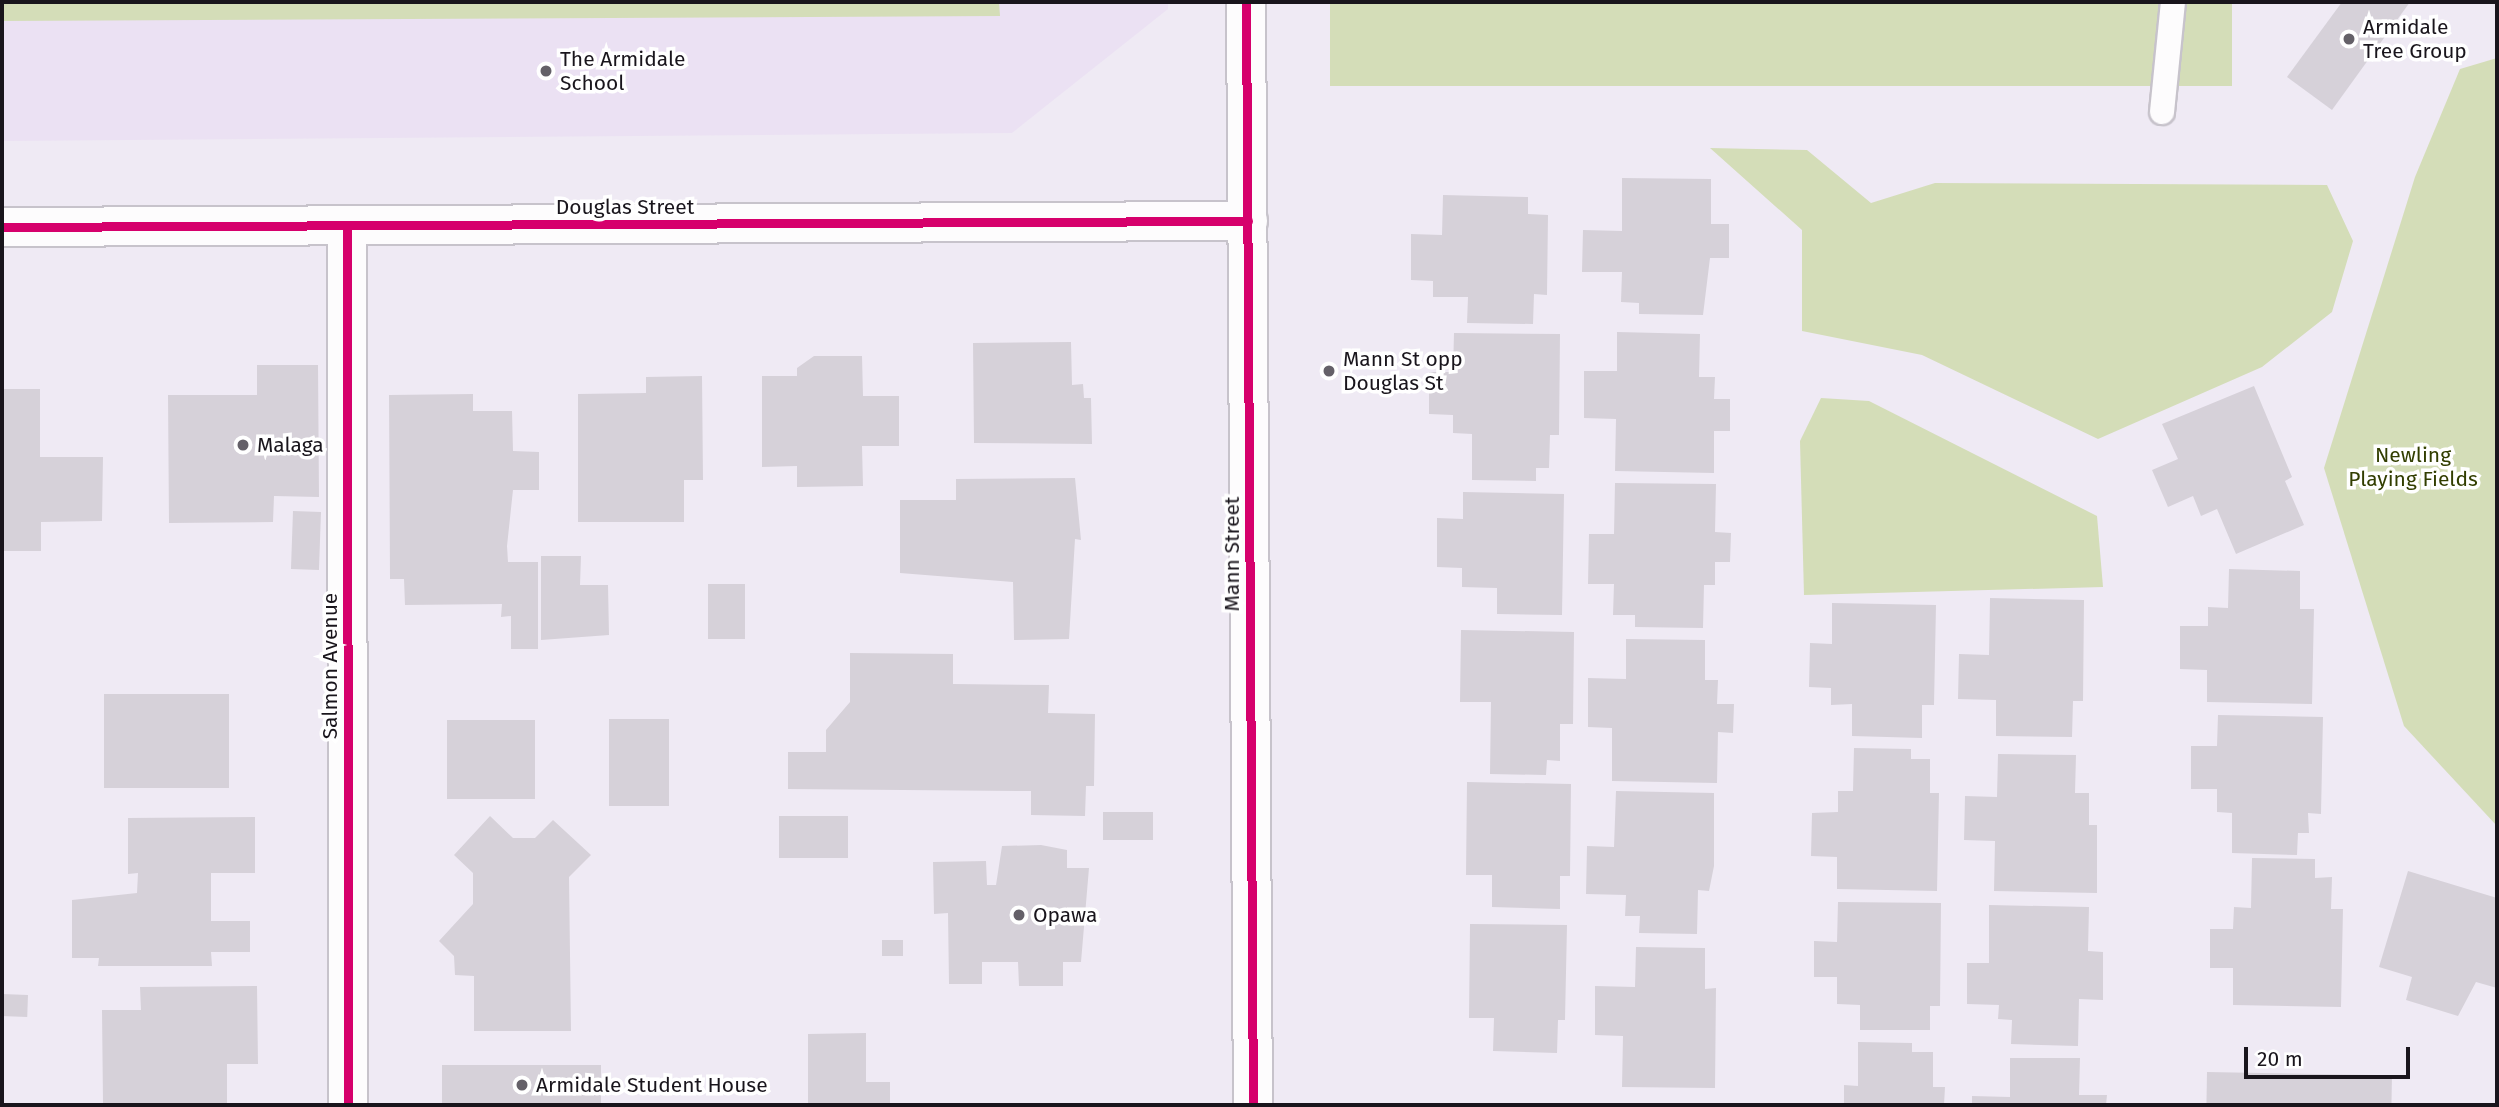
<!DOCTYPE html>
<style>
body{margin:0}
#map{position:relative;width:2499px;height:1107px;overflow:hidden;background:#efeaf4;font-family:"Fira Sans",sans-serif}
div>[style]{position:absolute}
.built>*{inset:0;background:#ebe1f3}
.green>*{inset:0;background:#d4ddb8;transform-origin:0 0}
.building>*{inset:0;background:#d6d1d9;transform-origin:0 0}
.roads{filter:drop-shadow(2px 0 #c7c3cb) drop-shadow(-2px 0 #c7c3cb) drop-shadow(0 2px #c7c3cb) drop-shadow(0 -2px #c7c3cb)}
.lane>*{height:24px;margin:-12px;padding:0 12px;transform-origin:12px;border-radius:12px;background:#fdfcfd}
.street>*{height:38px;margin:-19px;padding:0 19px;transform-origin:19px;border-radius:19px;background:#fdfcfd}
.cycleway>*{height:9px;margin:-4.5px;padding:0 4.5px;transform-origin:4.5px;border-radius:4.5px;background:#d6006c}
.dots>*{width:19px;height:19px;translate:-50% -50%;box-sizing:border-box;border:4px solid #fff;border-radius:50%}
span{translate:-50% -50%;white-space:nowrap;text-align:center;line-height:1.15;-webkit-text-stroke:7px #fff;paint-order:stroke}
.poi-label{font-size:21px;color:#19151c}
.left{translate:0 -50%;text-align:left}
.street-label{font-size:21px;color:#19151c}
.park-label{font-size:21px;color:#323e01}
.frame{position:absolute;inset:0;border:4px solid #19151c;pointer-events:none}
.scale{position:absolute;left:2244px;top:1047px;width:166px;height:32px;box-sizing:border-box;border:4px solid #19151c;border-top:0;padding-left:9px;font-size:21px;line-height:24px;white-space:nowrap;color:#19151c;-webkit-text-stroke:5px #fff;paint-order:stroke}
</style>
<div id="map">
<div class="built">
<i style="clip-path:polygon(2px 2px,1168px 2px,1168px 9px,1012px 133px,2px 141px)"></i>
</div>
<div class="green">
<i style="clip-path:polygon(2px 2px,999px 2px,1000px 16px,2px 21px)"></i>
<i style="left:1330px;top:2px;width:902px;height:84px"></i>
<i style="clip-path:polygon(2497px 58px,2497px 826px,2404px 726px,2324px 468px,2415px 177px,2460px 69px)"></i>
<i style="clip-path:polygon(1710px 148px,1807px 150px,1871px 203px,1935px 183px,2327px 185px,2353px 241px,2332px 312px,2262px 367px,2098px 439px,1922px 355px,1802px 331px,1802px 230px)"></i>
<i style="clip-path:polygon(1821px 398px,1869px 401px,2097px 516px,2103px 587px,1804px 595px,1800px 441px)"></i>
</div>
<div class="building">
<i style="clip-path:polygon(2342px 2px,2410px 2px,2332px 110px,2287px 77px)"></i>
<i style="clip-path:polygon(1622px 178px,1711px 179px,1711px 224px,1729px 224px,1729px 258px,1710px 258px,1703px 315px,1639px 314px,1639px 303px,1621px 302px,1622px 272px,1582px 272px,1583px 230px,1622px 231px)"></i>
<i style="clip-path:polygon(1443px 195px,1528px 197px,1528px 214px,1548px 215px,1547px 295px,1534px 294px,1533px 324px,1467px 323px,1468px 297px,1433px 297px,1433px 281px,1411px 280px,1411px 234px,1442px 235px)"></i>
<i style="clip-path:polygon(1617px 332px,1700px 334px,1699px 377px,1715px 377px,1714px 399px,1730px 399px,1730px 431px,1714px 431px,1714px 473px,1615px 471px,1616px 419px,1584px 418px,1584px 371px,1617px 371px)"></i>
<i style="clip-path:polygon(1454px 333px,1560px 334px,1559px 435px,1550px 435px,1549px 468px,1536px 468px,1536px 481px,1472px 480px,1472px 434px,1453px 433px,1453px 415px,1429px 414px,1429px 372px,1453px 372px)"></i>
<i style="clip-path:polygon(1071px 342px,1072px 385px,1083px 384px,1084px 398px,1091px 398px,1092px 444px,974px 443px,973px 343px)"></i>
<i style="clip-path:polygon(814px 356px,862px 356px,863px 396px,899px 396px,899px 446px,862px 446px,863px 486px,797px 487px,797px 466px,762px 467px,762px 376px,797px 376px,797px 368px)"></i>
<i style="clip-path:polygon(257px 365px,318px 365px,319px 497px,274px 496px,273px 522px,169px 523px,168px 395px,257px 395px)"></i>
<i style="clip-path:polygon(702px 376px,703px 480px,684px 480px,684px 522px,578px 522px,578px 394px,646px 393px,646px 377px)"></i>
<i style="clip-path:polygon(2254px 386px,2292px 477px,2285px 481px,2304px 525px,2236px 554px,2217px 509px,2201px 516px,2193px 496px,2168px 507px,2152px 470px,2178px 459px,2162px 424px)"></i>
<i style="clip-path:polygon(2px 389px,40px 389px,40px 457px,103px 457px,102px 521px,41px 522px,41px 551px,2px 551px)"></i>
<i style="clip-path:polygon(473px 394px,473px 411px,512px 411px,513px 451px,539px 452px,539px 490px,513px 490px,507px 546px,508px 562px,538px 562px,538px 649px,511px 649px,511px 616px,501px 617px,502px 604px,405px 605px,404px 579px,390px 579px,389px 395px)"></i>
<i style="clip-path:polygon(1075px 478px,1081px 540px,1075px 539px,1069px 639px,1014px 640px,1013px 582px,900px 573px,900px 500px,956px 500px,956px 479px)"></i>
<i style="clip-path:polygon(1615px 483px,1716px 484px,1715px 532px,1731px 533px,1730px 562px,1715px 562px,1715px 585px,1704px 585px,1703px 628px,1635px 627px,1635px 615px,1613px 615px,1614px 584px,1588px 584px,1589px 534px,1614px 534px)"></i>
<i style="clip-path:polygon(1463px 492px,1564px 494px,1562px 615px,1497px 614px,1497px 588px,1462px 587px,1462px 568px,1437px 567px,1437px 518px,1463px 519px)"></i>
<i style="left:293px;top:511px;width:28px;height:58px;rotate:2deg"></i>
<i style="clip-path:polygon(541px 556px,581px 556px,580px 585px,608px 585px,609px 635px,541px 640px)"></i>
<i style="clip-path:polygon(2229px 569px,2300px 571px,2300px 609px,2314px 609px,2312px 704px,2207px 702px,2207px 670px,2180px 669px,2180px 626px,2208px 626px,2208px 607px,2228px 608px)"></i>
<i style="left:708px;top:584px;width:37px;height:55px"></i>
<i style="clip-path:polygon(1990px 598px,2084px 600px,2083px 701px,2073px 701px,2072px 737px,1996px 736px,1996px 700px,1958px 699px,1959px 654px,1989px 655px)"></i>
<i style="clip-path:polygon(1832px 603px,1936px 605px,1934px 705px,1922px 705px,1922px 738px,1852px 736px,1852px 704px,1831px 705px,1831px 688px,1809px 687px,1810px 643px,1832px 644px)"></i>
<i style="clip-path:polygon(1461px 630px,1574px 632px,1573px 724px,1560px 724px,1560px 761px,1547px 760px,1546px 775px,1490px 774px,1491px 702px,1460px 702px)"></i>
<i style="clip-path:polygon(1626px 639px,1705px 640px,1705px 680px,1718px 680px,1717px 704px,1734px 704px,1733px 733px,1718px 732px,1717px 783px,1612px 781px,1612px 728px,1588px 727px,1588px 678px,1626px 679px)"></i>
<i style="clip-path:polygon(850px 653px,953px 654px,953px 684px,1049px 685px,1048px 713px,1095px 714px,1094px 786px,1086px 786px,1085px 816px,1031px 815px,1031px 791px,788px 789px,788px 752px,826px 752px,826px 730px,850px 702px)"></i>
<i style="left:104px;top:694px;width:125px;height:94px"></i>
<i style="clip-path:polygon(2218px 715px,2323px 717px,2321px 814px,2308px 813px,2309px 833px,2298px 833px,2297px 855px,2232px 853px,2232px 813px,2217px 812px,2217px 789px,2191px 789px,2191px 746px,2217px 746px)"></i>
<i style="left:609px;top:719px;width:60px;height:87px"></i>
<i style="left:535px;top:720px;width:79px;height:88px;rotate:90deg"></i>
<i style="clip-path:polygon(1854px 748px,1911px 749px,1911px 759px,1930px 759px,1930px 793px,1939px 793px,1937px 891px,1837px 889px,1837px 857px,1811px 856px,1812px 813px,1838px 812px,1838px 791px,1853px 791px)"></i>
<i style="clip-path:polygon(1998px 754px,2076px 755px,2075px 793px,2089px 793px,2089px 825px,2097px 825px,2097px 893px,1994px 891px,1995px 841px,1964px 840px,1965px 796px,1997px 797px)"></i>
<i style="clip-path:polygon(1467px 782px,1571px 784px,1570px 876px,1560px 876px,1560px 909px,1492px 907px,1492px 875px,1466px 875px)"></i>
<i style="clip-path:polygon(1616px 791px,1714px 793px,1714px 866px,1709px 891px,1698px 890px,1697px 934px,1639px 933px,1640px 916px,1625px 916px,1626px 895px,1586px 894px,1587px 846px,1614px 847px)"></i>
<i style="left:1103px;top:812px;width:50px;height:28px"></i>
<i style="clip-path:polygon(490px 816px,513px 838px,535px 838px,553px 820px,591px 855px,569px 877px,571px 1031px,474px 1031px,474px 976px,455px 975px,454px 956px,439px 941px,473px 904px,473px 873px,454px 855px)"></i>
<i style="left:848px;top:816px;width:42px;height:69px;rotate:90deg"></i>
<i style="clip-path:polygon(255px 817px,255px 873px,211px 873px,211px 921px,250px 921px,250px 952px,211px 952px,212px 966px,98px 966px,99px 958px,72px 958px,72px 900px,137px 893px,138px 873px,128px 874px,128px 818px)"></i>
<i style="clip-path:polygon(1041px 845px,1067px 850px,1067px 868px,1089px 868px,1081px 962px,1063px 962px,1063px 986px,1019px 986px,1018px 962px,982px 962px,982px 984px,949px 984px,948px 913px,934px 914px,933px 862px,986px 861px,987px 885px,996px 885px,1002px 846px)"></i>
<i style="clip-path:polygon(2252px 858px,2315px 859px,2315px 878px,2332px 877px,2331px 909px,2343px 909px,2341px 1007px,2233px 1005px,2233px 968px,2210px 968px,2210px 929px,2233px 929px,2234px 907px,2251px 908px)"></i>
<i style="clip-path:polygon(2408px 871px,2497px 898px,2497px 988px,2476px 982px,2458px 1016px,2406px 1000px,2412px 977px,2379px 967px)"></i>
<i style="clip-path:polygon(1838px 902px,1941px 903px,1940px 1006px,1930px 1006px,1930px 1030px,1860px 1030px,1860px 1005px,1837px 1004px,1837px 977px,1814px 977px,1814px 941px,1837px 942px)"></i>
<i style="clip-path:polygon(1989px 905px,2089px 907px,2088px 951px,2103px 952px,2103px 1000px,2079px 999px,2078px 1046px,2011px 1044px,2012px 1020px,1998px 1019px,1999px 1005px,1967px 1004px,1967px 963px,1989px 963px)"></i>
<i style="clip-path:polygon(1470px 924px,1567px 925px,1565px 1020px,1558px 1020px,1557px 1053px,1493px 1051px,1494px 1018px,1469px 1018px)"></i>
<i style="left:882px;top:940px;width:21px;height:16px"></i>
<i style="clip-path:polygon(1636px 947px,1705px 948px,1705px 989px,1716px 988px,1715px 1088px,1622px 1087px,1623px 1036px,1595px 1035px,1595px 986px,1635px 987px)"></i>
<i style="clip-path:polygon(257px 986px,258px 1064px,227px 1064px,227px 1105px,103px 1103px,102px 1010px,141px 1010px,140px 987px)"></i>
<i style="left:2px;top:994px;width:26px;height:22px;rotate:2deg"></i>
<i style="clip-path:polygon(866px 1033px,866px 1082px,890px 1082px,890px 1105px,808px 1105px,808px 1034px)"></i>
<i style="clip-path:polygon(1858px 1042px,1912px 1043px,1912px 1052px,1933px 1052px,1933px 1087px,1945px 1087px,1944px 1105px,1844px 1105px,1844px 1085px,1858px 1086px)"></i>
<i style="clip-path:polygon(2010px 1058px,2080px 1058px,2079px 1095px,2107px 1095px,2106px 1105px,1972px 1105px,1972px 1096px,2010px 1097px)"></i>
<i style="left:442px;top:1065px;width:159px;height:40px"></i>
<i style="left:2207px;top:1072px;width:185px;height:33px;rotate:1deg"></i>
</div>
<div class="roads">
<div class="lane">
<i style="left:2162px;top:112px;width:111px;rotate:-84.3deg"></i>
</div>
<div class="street">
<i style="left:1246px;top:2px;width:1103px;rotate:89.64deg"></i>
<i style="left:347px;top:226px;width:879px;rotate:89.93deg"></i>
<i style="left:2px;top:227px;width:1246px;rotate:-0.28deg"></i>
</div>
</div>
<div class="cycleway">
<i style="left:1246px;top:2px;width:1103px;rotate:89.64deg"></i>
<i style="left:347px;top:226px;width:879px;rotate:89.93deg"></i>
<i style="left:2px;top:227px;width:1246px;rotate:-0.28deg"></i>
</div>
<div class="dots">
<i style="left:2349px;top:39px;background:#646068"></i>
<i style="left:546px;top:71px;background:#646068"></i>
<i style="left:1329px;top:371px;background:#646068"></i>
<i style="left:243px;top:445px;background:#646068"></i>
<i style="left:1019px;top:915px;background:#646068"></i>
<i style="left:522px;top:1085px;background:#646068"></i>
</div>
<div class="poi-label">
<span class="left" style="left:2363px;top:39px">Armidale<br>Tree Group</span>
<span class="left" style="left:560px;top:71px">The Armidale<br>School</span>
<span class="left" style="left:1343px;top:371px">Mann St opp<br>Douglas St</span>
<span class="left" style="left:257px;top:445px">Malaga</span>
<span class="left" style="left:1033px;top:915px">Opawa</span>
<span class="left" style="left:536px;top:1085px">Armidale Student House</span>
</div>
<div class="street-label">
<span style="left:625px;top:207px">Douglas Street</span>
<span style="left:1232px;top:554px;rotate:-90deg">Mann Street</span>
<span style="left:330px;top:666px;rotate:-90deg">Salmon Avenue</span>
</div>
<div class="park-label">
<span style="left:2413px;top:467px">Newling<br>Playing Fields</span>
</div>
<div class="frame"></div>
<div class="scale">20 m</div>
</div>
